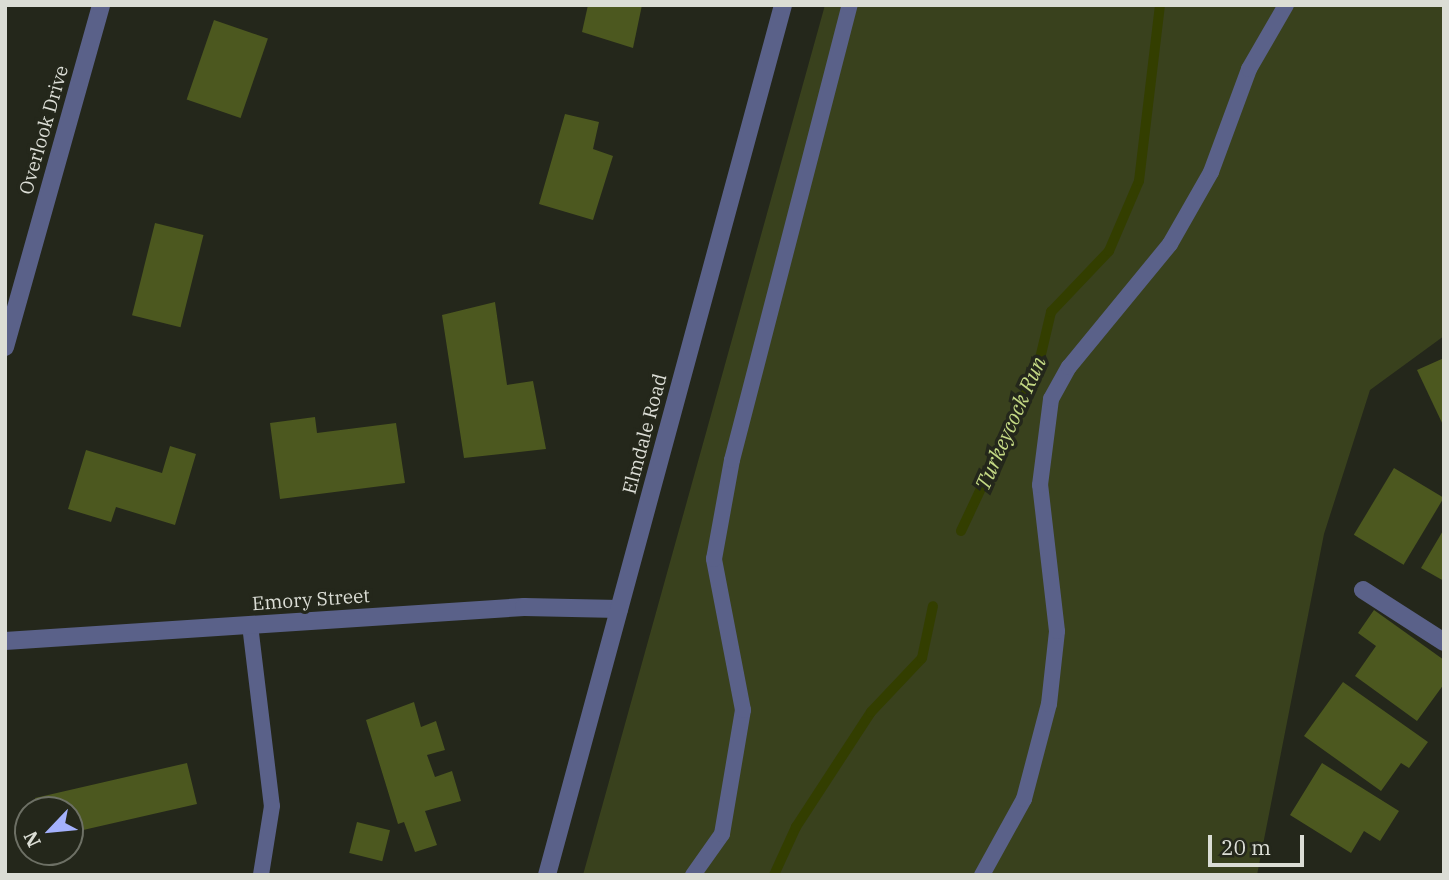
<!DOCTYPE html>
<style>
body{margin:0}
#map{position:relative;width:1449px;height:880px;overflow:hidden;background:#24271b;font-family:"IBM Plex Serif",serif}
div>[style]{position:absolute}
.green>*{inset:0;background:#39411d}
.stream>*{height:10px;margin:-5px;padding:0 5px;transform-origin:5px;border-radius:5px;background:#333e00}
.building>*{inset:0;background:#4c581f;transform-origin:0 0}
.lane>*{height:16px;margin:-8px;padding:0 8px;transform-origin:8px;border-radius:8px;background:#5a6189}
.street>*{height:18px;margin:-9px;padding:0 9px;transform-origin:9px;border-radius:9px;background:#5a6189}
span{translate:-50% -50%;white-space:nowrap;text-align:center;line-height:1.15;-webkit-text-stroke:7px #24271b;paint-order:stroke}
.street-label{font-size:19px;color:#dbddd5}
.water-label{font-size:21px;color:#c4d984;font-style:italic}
.frame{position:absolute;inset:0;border:7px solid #dbddd5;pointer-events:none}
.north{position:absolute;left:14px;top:796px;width:70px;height:70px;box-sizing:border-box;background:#24271b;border:2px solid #6d7065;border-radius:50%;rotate:244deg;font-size:19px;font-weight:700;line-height:28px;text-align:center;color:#dbddd5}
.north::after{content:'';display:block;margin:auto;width:24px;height:32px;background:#a4b1fc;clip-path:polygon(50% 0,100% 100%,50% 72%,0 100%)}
.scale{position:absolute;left:1208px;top:835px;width:96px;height:32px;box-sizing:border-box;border:4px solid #dbddd5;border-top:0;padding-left:9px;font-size:21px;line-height:24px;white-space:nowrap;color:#dbddd5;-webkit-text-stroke:5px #24271b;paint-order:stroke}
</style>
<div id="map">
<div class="green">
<i style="clip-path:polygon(825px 5px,1444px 5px,1444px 336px,1370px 390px,1324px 534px,1257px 875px,583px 875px)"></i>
</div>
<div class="stream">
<i style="left:961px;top:531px;width:181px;rotate:-64.8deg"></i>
<i style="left:1038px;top:367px;width:57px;rotate:-76.7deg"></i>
<i style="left:1051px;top:312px;width:84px;rotate:-46.4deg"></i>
<i style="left:1109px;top:251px;width:76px;rotate:-66.8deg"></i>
<i style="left:1139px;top:181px;width:177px;rotate:-83.2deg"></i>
<i style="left:774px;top:875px;width:53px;rotate:-65.4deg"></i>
<i style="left:796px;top:827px;width:137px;rotate:-56.9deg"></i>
<i style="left:871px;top:712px;width:74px;rotate:-46.6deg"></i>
<i style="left:922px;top:658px;width:53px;rotate:-78.1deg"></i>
</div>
<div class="building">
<i style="clip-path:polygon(588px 5px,642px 5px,633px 48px,582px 32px)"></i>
<i style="left:214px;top:20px;width:57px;height:84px;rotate:19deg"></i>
<i style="clip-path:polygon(565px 114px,599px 122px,593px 149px,613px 156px,593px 220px,539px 204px)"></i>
<i style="left:155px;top:223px;width:50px;height:95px;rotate:14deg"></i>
<i style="clip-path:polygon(495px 302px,507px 385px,533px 381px,546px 449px,464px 458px,442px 315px)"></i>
<i style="clip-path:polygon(1444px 358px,1444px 427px,1417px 370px)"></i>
<i style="clip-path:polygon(315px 417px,317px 433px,396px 423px,405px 483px,280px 499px,270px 423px)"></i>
<i style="clip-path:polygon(170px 446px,196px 454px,175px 525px,116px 507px,111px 522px,68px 509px,86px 450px,162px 473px)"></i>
<i style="left:1394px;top:468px;width:58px;height:78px;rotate:31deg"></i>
<i style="clip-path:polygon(1444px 529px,1444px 581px,1421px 568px)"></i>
<i style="clip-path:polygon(1374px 610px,1444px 660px,1444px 684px,1417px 721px,1355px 676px,1376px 646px,1358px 633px)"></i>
<i style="clip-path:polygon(1343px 682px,1428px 742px,1409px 768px,1401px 763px,1381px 791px,1304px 736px)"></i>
<i style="clip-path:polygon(414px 702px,421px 727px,436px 721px,445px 750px,427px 755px,435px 777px,452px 771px,461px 801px,425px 811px,437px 845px,415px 852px,404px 822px,398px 824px,366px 720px)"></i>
<i style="clip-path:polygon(187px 763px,197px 804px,70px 833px,70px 810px,38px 810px,35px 798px)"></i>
<i style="clip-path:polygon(1322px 763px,1399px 811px,1380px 841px,1364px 831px,1351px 853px,1290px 815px)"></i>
<i style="left:357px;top:822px;width:34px;height:32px;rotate:14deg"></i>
</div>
<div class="lane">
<i style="left:250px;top:625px;width:182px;rotate:83.1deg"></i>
<i style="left:272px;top:806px;width:70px;rotate:99.1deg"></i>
<i style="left:693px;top:875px;width:50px;rotate:-54.7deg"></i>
<i style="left:722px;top:834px;width:126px;rotate:-80.4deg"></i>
<i style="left:743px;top:710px;width:154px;rotate:-100.9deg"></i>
<i style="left:714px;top:559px;width:101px;rotate:-79.7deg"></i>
<i style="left:732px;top:460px;width:470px;rotate:-75.5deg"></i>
<i style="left:982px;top:875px;width:87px;rotate:-61.1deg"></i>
<i style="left:1024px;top:799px;width:98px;rotate:-75.3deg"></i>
<i style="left:1049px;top:704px;width:73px;rotate:-83.7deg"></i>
<i style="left:1057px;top:631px;width:147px;rotate:-96.6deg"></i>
<i style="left:1040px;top:485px;width:87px;rotate:-82.7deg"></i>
<i style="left:1051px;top:399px;width:37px;rotate:-61deg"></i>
<i style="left:1069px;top:367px;width:159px;rotate:-50.6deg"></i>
<i style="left:1170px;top:244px;width:83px;rotate:-60.3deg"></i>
<i style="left:1211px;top:172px;width:110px;rotate:-69.7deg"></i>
<i style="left:1249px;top:69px;width:74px;rotate:-60deg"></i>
</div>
<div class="street">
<i style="left:5px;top:347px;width:355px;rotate:-74.3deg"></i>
<i style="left:1363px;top:590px;width:96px;rotate:32.7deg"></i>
<i style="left:5px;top:641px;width:520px;rotate:-3.75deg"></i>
<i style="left:524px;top:607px;width:95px;rotate:1.2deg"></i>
<i style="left:547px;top:875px;width:901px;rotate:-74.82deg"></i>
</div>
<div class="street-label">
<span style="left:44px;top:130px;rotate:-74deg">Overlook Drive</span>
<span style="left:645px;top:434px;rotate:-75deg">Elmdale Road</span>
<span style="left:311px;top:600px;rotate:-4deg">Emory Street</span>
</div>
<div class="water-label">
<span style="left:1010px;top:423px;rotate:-66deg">Turkeycock Run</span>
</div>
<div class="frame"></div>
<div class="north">N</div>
<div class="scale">20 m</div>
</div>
